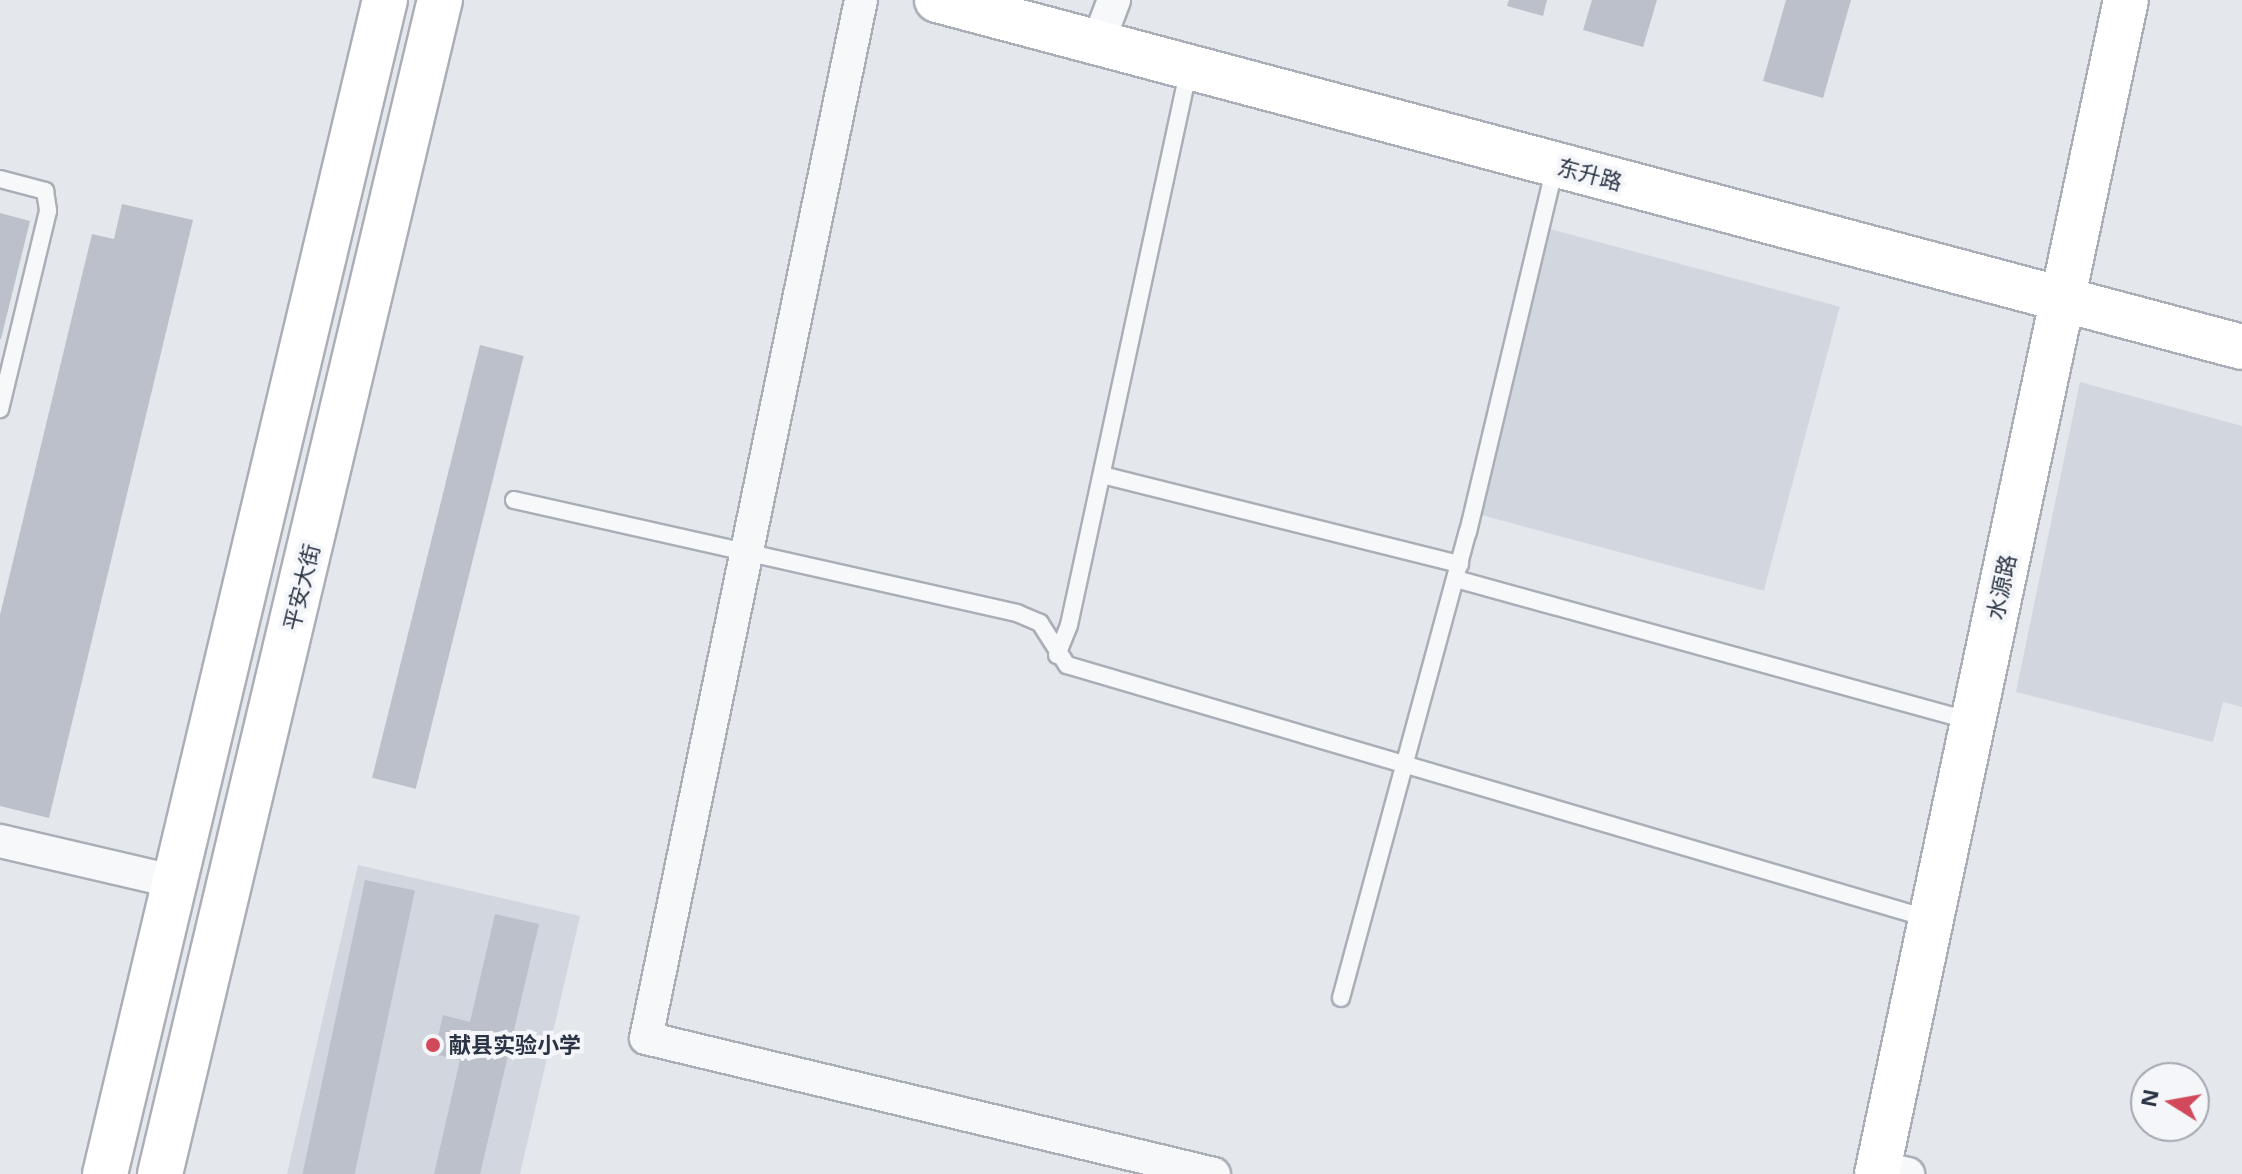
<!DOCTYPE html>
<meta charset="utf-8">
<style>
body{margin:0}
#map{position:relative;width:2242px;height:1174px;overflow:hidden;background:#e4e7ec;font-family:"Open Sans","Noto Sans SC",sans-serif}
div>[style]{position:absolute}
.built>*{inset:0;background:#d2d6de;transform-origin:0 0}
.building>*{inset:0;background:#bbc0ca;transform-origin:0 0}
.roads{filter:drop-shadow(2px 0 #a9aeb7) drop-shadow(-2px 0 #a9aeb7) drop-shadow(0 2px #a9aeb7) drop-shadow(0 -2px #a9aeb7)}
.lane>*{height:16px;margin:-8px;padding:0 8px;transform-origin:8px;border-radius:8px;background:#f7f8fa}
.street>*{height:32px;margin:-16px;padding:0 16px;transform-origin:16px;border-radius:16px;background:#f7f8fa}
.secondary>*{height:44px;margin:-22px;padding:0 22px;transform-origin:22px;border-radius:22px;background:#fff}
.dots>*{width:22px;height:22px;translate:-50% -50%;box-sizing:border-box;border:4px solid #f4f6f9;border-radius:50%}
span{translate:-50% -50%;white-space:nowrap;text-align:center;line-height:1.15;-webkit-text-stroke:8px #f4f6f9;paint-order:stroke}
.street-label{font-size:22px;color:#2b3445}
.poi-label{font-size:22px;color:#2b3445;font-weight:700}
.left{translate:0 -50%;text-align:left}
.north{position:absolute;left:2130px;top:1062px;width:80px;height:80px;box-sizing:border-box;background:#f4f6f9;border:2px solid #a4a8b1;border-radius:50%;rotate:281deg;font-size:22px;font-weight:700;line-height:32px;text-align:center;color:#2b3445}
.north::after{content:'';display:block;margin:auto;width:28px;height:36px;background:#d1495b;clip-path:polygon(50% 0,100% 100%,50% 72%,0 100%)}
</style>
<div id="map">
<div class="built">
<i style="left:1550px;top:229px;width:300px;height:294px;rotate:15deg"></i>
<i style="clip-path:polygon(2080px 382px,2242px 426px,2242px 707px,2223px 702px,2213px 742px,2016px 692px)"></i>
<i style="clip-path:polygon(358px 865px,580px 916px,520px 1174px,287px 1174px)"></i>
</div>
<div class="building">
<i style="clip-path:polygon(1509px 0,1547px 0,1543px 16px,1507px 6px)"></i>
<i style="clip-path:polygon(1592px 0,1657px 0,1643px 47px,1583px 30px)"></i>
<i style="clip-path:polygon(1786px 0,1851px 0,1823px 98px,1763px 81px)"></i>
<i style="clip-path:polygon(122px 204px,193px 220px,49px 818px,0 806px,0 615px,92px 234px,114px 239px)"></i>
<i style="clip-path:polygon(0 213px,30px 221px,1px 339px,0 339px)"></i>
<i style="left:480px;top:345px;width:45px;height:446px;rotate:14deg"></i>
<i style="left:365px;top:880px;width:51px;height:302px;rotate:12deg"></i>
<i style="clip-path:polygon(495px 914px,539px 924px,480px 1174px,434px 1174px,460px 1060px,434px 1054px,443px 1015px,470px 1022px)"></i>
</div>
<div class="roads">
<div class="lane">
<i style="left:0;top:179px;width:47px;rotate:14.9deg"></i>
<i style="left:45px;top:191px;width:20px;rotate:81deg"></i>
<i style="left:48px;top:211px;width:204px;rotate:103.6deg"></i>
<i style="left:1102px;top:475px;width:369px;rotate:14deg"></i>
<i style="left:514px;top:500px;width:516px;rotate:12.66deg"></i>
<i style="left:1017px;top:613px;width:25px;rotate:23deg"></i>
<i style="left:1040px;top:623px;width:50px;rotate:57.3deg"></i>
<i style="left:1067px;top:665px;width:900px;rotate:16.4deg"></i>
<i style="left:1456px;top:579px;width:534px;rotate:15.42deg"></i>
<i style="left:1057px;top:655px;width:32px;rotate:-68deg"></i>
<i style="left:1069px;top:625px;width:570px;rotate:-77.84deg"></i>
<i style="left:1341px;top:998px;width:483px;rotate:-74.8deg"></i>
<i style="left:1468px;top:532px;width:375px;rotate:-76.6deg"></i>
</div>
<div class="street">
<i style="left:861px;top:0;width:1060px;rotate:101.7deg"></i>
<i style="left:646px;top:1038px;width:584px;rotate:13.47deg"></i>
<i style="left:1098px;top:42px;width:45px;rotate:-69.1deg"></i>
<i style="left:0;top:841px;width:181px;rotate:13.1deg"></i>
<i style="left:1878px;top:1167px;width:31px;rotate:13deg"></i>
</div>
<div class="secondary">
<i style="left:937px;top:0;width:1350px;rotate:14.89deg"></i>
<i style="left:105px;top:1174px;width:1207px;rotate:-76.59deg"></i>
<i style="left:160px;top:1174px;width:1207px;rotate:-76.59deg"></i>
<i style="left:1877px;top:1174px;width:1200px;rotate:-78.03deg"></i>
</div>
</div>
<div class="dots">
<i style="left:433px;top:1045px;background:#d1495b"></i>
</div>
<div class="street-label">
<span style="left:1590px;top:174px;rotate:15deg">东升路</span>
<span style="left:301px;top:587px;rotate:-76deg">平安大街</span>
<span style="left:2001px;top:587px;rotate:-78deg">水源路</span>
</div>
<div class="poi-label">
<span class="left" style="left:449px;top:1045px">献县实验小学</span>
</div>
<div class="north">N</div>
</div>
